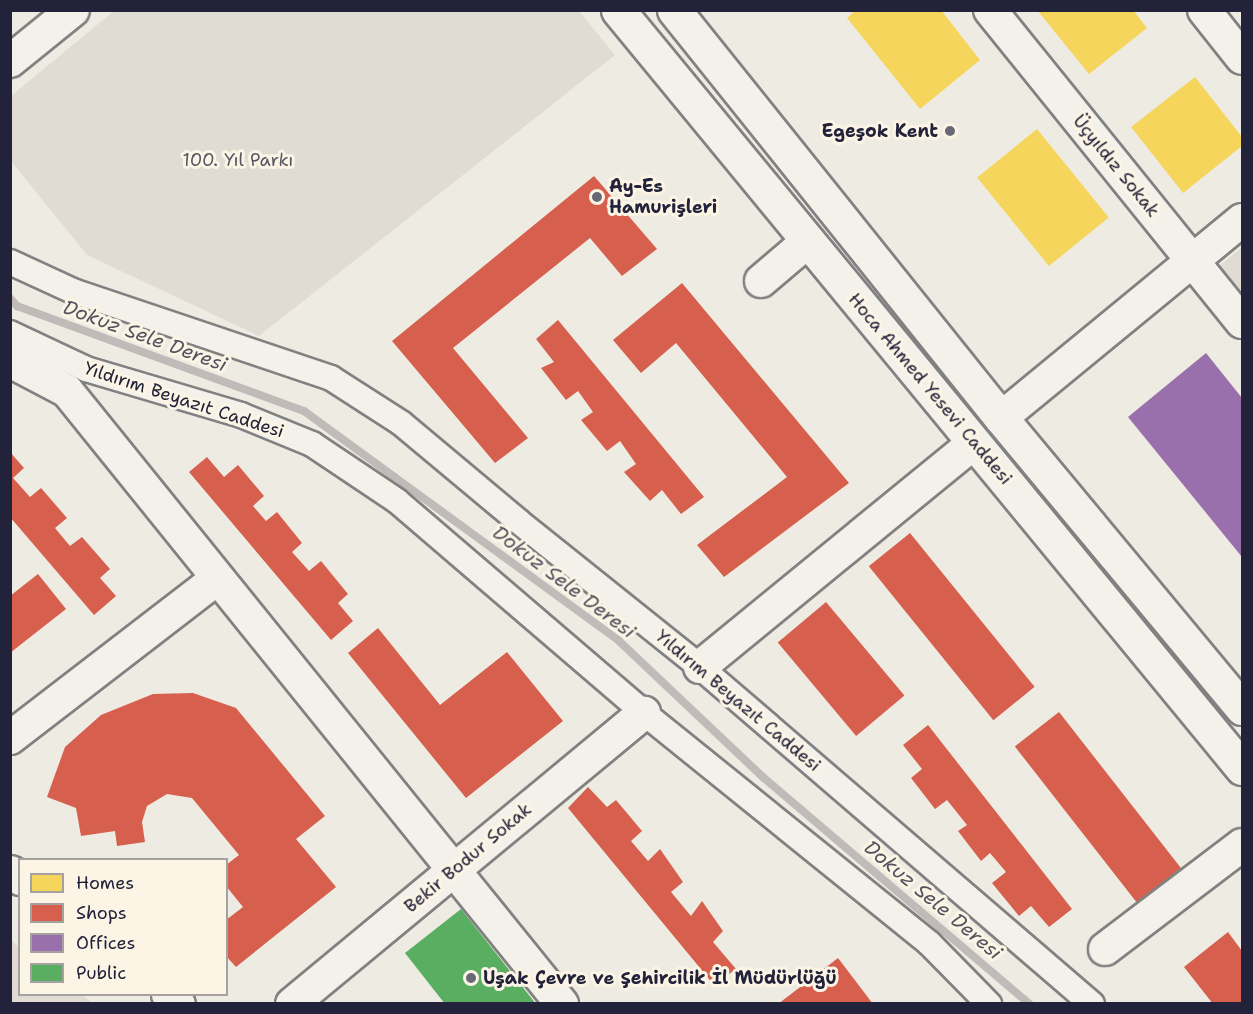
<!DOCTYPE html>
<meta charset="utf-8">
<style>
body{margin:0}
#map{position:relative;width:1253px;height:1014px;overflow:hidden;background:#eeebe3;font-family:"Shantell Sans",sans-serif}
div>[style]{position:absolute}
.built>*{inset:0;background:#e0dcd4}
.green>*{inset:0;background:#e0dcd3}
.homes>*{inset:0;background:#f6d55c;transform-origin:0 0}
.shops>*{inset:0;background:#d6604d;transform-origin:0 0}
.offices>*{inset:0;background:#9970ab}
.public>*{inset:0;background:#5aae61}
.stream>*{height:8px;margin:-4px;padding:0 4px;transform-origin:4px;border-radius:4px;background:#c0bbb8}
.roads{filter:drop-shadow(2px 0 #828182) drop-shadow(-2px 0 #828182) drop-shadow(0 2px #828182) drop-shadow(0 -2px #828182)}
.pedestrian>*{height:24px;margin:-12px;padding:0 12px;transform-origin:12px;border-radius:12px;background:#f4f1eb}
.minor>*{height:32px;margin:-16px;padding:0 16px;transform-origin:16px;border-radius:16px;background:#f4f1eb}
.tertiary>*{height:33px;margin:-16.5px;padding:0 16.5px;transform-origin:16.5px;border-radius:16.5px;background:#f4f1eb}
.secondary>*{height:33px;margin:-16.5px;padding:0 16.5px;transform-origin:16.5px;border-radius:16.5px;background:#f4f1eb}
.dots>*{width:16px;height:16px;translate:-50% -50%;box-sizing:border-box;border:3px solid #fcf5e5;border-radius:50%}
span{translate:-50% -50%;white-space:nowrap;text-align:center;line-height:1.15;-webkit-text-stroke:6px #fcf5e5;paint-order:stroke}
.poi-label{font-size:18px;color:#22223b;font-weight:700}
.right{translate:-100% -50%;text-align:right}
.left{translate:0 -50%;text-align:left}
.park-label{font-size:18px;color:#575665}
.street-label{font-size:18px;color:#22223b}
.water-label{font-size:20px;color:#525160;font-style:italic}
.frame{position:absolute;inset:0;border:12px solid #22223b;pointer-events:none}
.legend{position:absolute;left:18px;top:858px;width:210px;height:138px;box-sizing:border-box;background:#fcf5e5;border:2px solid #a5a1a1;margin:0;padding:8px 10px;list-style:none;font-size:18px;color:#22223b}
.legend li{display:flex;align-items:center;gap:12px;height:30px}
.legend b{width:30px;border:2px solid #a5a1a1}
</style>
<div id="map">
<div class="built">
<i style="clip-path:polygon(11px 940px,19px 947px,20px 994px,81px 995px,93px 1003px,11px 1003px)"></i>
</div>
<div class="green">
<i style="clip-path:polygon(115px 10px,579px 11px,615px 55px,259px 336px,87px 255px,11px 161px,11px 96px)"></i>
<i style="clip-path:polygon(1242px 247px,1242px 312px,1210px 274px)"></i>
</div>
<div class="homes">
<i style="clip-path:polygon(856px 10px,941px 10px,980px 60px,920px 109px,847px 18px)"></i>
<i style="clip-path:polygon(1037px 10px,1133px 10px,1147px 28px,1089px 74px)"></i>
<i style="clip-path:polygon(1195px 77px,1242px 137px,1242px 146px,1183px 193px,1131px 127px)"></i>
<i style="left:1037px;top:129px;width:114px;height:77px;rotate:51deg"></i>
</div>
<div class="shops">
<i style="clip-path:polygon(594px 176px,657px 249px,622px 276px,590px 238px,453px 348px,528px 438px,495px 463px,392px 341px)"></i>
<i style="clip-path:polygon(682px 283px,849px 483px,724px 577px,697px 545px,787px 477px,676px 343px,641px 373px,613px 340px)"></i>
<i style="clip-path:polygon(558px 320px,704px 497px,681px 514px,662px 490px,650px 501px,624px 472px,636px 464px,620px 441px,607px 451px,581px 420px,593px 412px,578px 391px,566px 400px,541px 368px,554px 362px,536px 339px)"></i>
<i style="clip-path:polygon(10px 452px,24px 468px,13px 478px,30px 497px,41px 488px,67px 518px,55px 528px,70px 546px,82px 537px,110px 569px,100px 578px,116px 596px,94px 615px,10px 517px)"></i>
<i style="clip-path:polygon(207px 457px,224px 477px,238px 465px,264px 496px,253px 506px,266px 521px,277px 512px,302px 543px,292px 552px,309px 571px,321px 561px,348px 594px,338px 603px,353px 621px,331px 640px,189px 472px)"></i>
<i style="left:910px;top:533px;width:198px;height:53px;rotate:51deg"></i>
<i style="clip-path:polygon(38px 574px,66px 609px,10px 653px,10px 596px)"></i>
<i style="left:826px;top:602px;width:122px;height:63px;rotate:50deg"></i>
<i style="clip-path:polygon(378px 628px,440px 705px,507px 652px,563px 721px,466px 798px,348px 653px)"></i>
<i style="clip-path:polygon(193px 693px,236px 708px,325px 816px,296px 839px,336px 887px,236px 967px,226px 956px,226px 920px,243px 907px,226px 886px,226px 865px,239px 855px,192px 798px,167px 794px,147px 806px,142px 822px,145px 842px,117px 846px,115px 831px,81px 836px,76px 808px,47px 797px,65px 747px,101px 715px,153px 694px)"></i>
<i style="left:1059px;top:712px;width:198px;height:56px;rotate:52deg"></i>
<i style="clip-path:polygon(928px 725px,1072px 909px,1049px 927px,1031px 906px,1019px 916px,992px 883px,1006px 872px,990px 853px,981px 861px,958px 831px,967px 825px,947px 800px,935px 809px,911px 778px,922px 769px,903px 745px)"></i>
<i style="clip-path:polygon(588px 787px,607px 807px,616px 800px,642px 831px,631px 841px,648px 861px,660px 849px,683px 882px,671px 892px,691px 916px,702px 901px,723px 931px,713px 942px,736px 969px,714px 985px,568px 808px)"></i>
<i style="clip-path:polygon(1228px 932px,1242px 951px,1242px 1004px,1213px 1004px,1184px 967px)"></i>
<i style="clip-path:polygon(838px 958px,873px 1004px,778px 1004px)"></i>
</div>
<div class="offices">
<i style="clip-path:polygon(1206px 353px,1242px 398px,1242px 557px,1128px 417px)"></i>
</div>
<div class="public">
<i style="clip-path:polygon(461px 909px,536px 1004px,445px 1004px,405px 953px)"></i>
</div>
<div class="stream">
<i style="left:10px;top:298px;width:11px;rotate:49deg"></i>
<i style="left:17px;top:306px;width:306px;rotate:20.1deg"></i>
<i style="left:304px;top:411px;width:390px;rotate:36.1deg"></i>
<i style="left:619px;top:641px;width:199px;rotate:43.4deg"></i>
<i style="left:764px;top:778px;width:349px;rotate:40.4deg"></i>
</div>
<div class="roads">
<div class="pedestrian">
<i style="left:10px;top:262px;width:69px;rotate:24.7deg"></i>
<i style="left:73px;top:291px;width:272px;rotate:18.6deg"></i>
<i style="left:331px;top:378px;width:83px;rotate:32.7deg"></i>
<i style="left:401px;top:423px;width:153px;rotate:39.9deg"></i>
<i style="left:518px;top:521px;width:233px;rotate:38.7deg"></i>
<i style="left:700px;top:667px;width:517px;rotate:40.69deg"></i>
<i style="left:10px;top:333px;width:84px;rotate:25.3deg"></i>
<i style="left:86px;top:369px;width:162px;rotate:16.5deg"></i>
<i style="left:241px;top:415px;width:77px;rotate:22.2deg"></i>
<i style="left:312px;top:444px;width:102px;rotate:33.8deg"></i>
<i style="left:397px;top:501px;width:326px;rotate:40.6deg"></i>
<i style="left:644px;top:713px;width:366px;rotate:38.9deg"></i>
<i style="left:929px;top:943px;width:86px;rotate:45.5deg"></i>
</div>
<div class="minor">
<i style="left:990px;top:10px;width:401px;rotate:51.1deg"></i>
<i style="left:1204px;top:10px;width:61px;rotate:51.6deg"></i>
<i style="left:10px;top:61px;width:81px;rotate:-39deg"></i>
<i style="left:761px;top:281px;width:62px;rotate:-40.4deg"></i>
<i style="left:10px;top:361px;width:64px;rotate:27.8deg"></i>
<i style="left:67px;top:391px;width:788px;rotate:51.08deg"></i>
<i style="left:1001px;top:418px;width:312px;rotate:-39.4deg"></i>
<i style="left:700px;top:667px;width:354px;rotate:-39.3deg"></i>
<i style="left:10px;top:738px;width:262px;rotate:-37.6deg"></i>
<i style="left:1105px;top:949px;width:172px;rotate:-37.2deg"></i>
<i style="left:292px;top:1004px;width:457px;rotate:-39.6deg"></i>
</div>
<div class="tertiary">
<i style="left:618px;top:10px;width:982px;rotate:50.54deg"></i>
<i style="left:674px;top:10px;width:523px;rotate:51.29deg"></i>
<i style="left:1001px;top:418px;width:377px;rotate:50.3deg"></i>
</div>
<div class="secondary">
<i style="left:10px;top:872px;width:12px;rotate:31deg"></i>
<i style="left:168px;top:994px;width:14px;rotate:45deg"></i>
</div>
</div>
<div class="dots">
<i style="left:950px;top:131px;background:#696876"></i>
<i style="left:597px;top:197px;background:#696876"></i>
<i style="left:471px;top:978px;background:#696876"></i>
</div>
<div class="poi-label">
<span class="right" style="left:938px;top:131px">Egeşok Kent</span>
<span class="left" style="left:609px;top:197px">Ay-Es<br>Hamurişleri</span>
<span class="left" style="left:483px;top:978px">Uşak Çevre ve Şehircilik İl Müdürlüğü</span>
</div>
<div class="park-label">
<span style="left:238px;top:160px">100. Yıl Parkı</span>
</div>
<div class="street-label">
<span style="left:1116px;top:166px;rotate:51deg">Üçyıldız Sokak</span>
<span style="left:930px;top:389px;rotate:50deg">Hoca Ahmed Yesevi Caddesi</span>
<span style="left:184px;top:400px;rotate:18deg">Yıldırım Beyazıt Caddesi</span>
<span style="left:738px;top:701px;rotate:40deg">Yıldırım Beyazıt Caddesi</span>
<span style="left:468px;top:858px;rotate:-40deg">Bekir Bodur Sokak</span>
</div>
<div class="water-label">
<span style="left:145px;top:336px;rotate:20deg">Dokuz Sele Deresi</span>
<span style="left:564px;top:582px;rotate:37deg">Dokuz Sele Deresi</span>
<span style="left:933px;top:900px;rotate:40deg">Dokuz Sele Deresi</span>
</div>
<div class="frame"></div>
<ul class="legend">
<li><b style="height:16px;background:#f6d55c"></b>Homes</li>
<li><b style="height:16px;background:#d6604d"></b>Shops</li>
<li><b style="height:16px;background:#9970ab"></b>Offices</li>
<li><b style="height:16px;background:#5aae61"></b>Public</li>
</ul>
</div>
